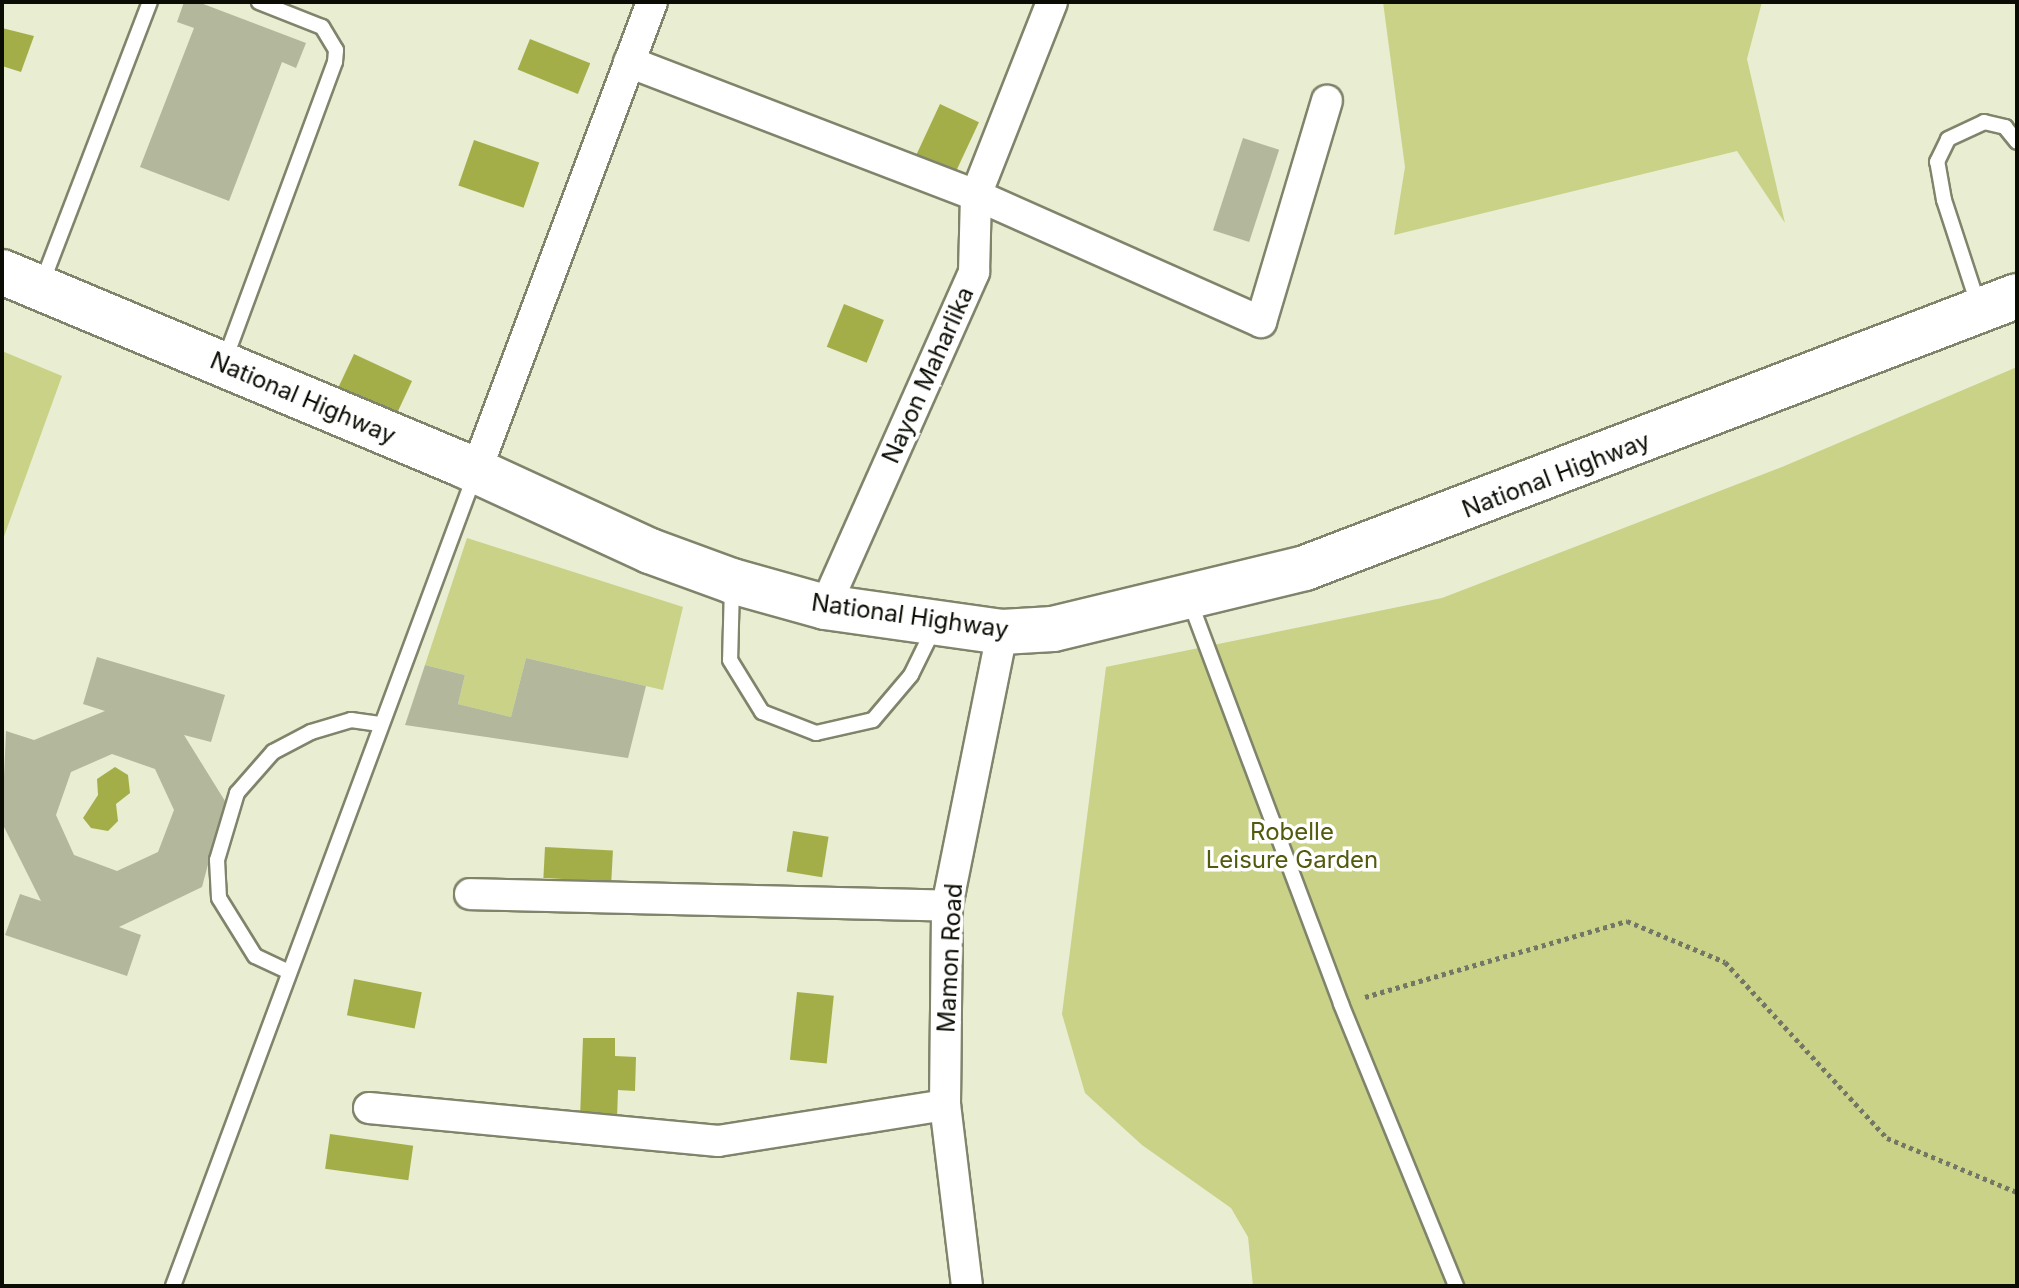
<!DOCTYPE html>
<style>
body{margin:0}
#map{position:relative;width:2019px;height:1288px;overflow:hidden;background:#e9edd1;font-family:Inter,sans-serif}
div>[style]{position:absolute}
.green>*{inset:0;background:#c9d287}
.water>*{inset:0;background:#a4ae49;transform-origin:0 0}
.building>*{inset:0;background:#b3b79c;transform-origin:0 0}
.path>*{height:5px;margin-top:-2.5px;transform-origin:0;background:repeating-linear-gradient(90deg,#747765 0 4px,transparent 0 8px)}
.roads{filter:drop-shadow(2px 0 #80846b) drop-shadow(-2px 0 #80846b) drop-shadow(0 2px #80846b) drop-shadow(0 -2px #80846b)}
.lane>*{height:14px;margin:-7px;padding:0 7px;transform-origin:7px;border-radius:7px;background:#fff}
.street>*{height:30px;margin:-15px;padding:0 15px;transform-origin:15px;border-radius:15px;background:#fff}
.primary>*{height:44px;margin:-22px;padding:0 22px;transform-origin:22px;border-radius:22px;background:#fff}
span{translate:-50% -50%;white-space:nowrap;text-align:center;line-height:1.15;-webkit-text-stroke:7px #fff;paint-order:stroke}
.street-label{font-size:24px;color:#0b0d04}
.park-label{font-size:24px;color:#53590d}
.frame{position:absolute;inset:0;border:4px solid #0b0d04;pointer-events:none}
</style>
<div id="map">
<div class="green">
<i style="clip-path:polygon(1383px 2px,1762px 2px,1747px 59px,1785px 223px,1737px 151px,1394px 235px,1405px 167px)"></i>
<i style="clip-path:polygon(2px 351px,62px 376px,2px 542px)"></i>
<i style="clip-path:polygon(2017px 367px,2017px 1286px,1253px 1286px,1248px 1237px,1231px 1208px,1142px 1145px,1085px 1093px,1062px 1014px,1106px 667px,1442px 598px,1782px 467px)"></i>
<i style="clip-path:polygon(467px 538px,683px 607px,663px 690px,526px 658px,511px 717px,458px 704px,465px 675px,425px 665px)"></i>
</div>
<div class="water">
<i style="clip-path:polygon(2px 28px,34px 36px,21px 72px,2px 66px)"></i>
<i style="left:530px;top:39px;width:65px;height:33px;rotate:22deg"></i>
<i style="left:940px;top:104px;width:43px;height:57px;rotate:25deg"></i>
<i style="left:474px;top:140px;width:69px;height:48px;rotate:19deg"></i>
<i style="left:844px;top:304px;width:43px;height:46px;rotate:22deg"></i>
<i style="left:354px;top:354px;width:64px;height:39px;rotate:25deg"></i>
<i style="clip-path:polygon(115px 767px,128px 775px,130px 793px,116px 804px,118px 821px,108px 831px,91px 828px,83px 818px,98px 795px,97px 779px)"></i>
<i style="left:793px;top:831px;width:36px;height:41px;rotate:9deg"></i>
<i style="left:545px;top:847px;width:68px;height:31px;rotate:3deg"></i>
<i style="left:354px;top:979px;width:69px;height:37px;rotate:11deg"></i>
<i style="left:797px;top:992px;width:37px;height:68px;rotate:6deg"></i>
<i style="clip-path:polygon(583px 1038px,615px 1038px,615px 1056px,636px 1057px,635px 1091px,618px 1090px,617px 1119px,580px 1118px)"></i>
<i style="left:330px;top:1134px;width:84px;height:35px;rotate:8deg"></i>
</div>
<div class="building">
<i style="clip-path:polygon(184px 2px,198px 2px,306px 43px,296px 68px,282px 62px,229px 201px,140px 167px,194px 28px,177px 22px)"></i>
<i style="left:1243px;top:138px;width:38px;height:97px;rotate:18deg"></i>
<i style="clip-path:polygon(evenodd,97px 657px,225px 695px,211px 742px,184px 735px,225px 801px,202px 887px,119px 927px,141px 935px,127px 976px,5px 935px,20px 894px,41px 901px,2px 823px,6px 731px,34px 740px,105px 711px,83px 704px,97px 657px,112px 754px,155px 769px,174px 810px,158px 852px,117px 871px,74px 855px,56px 815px,71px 772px,112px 754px)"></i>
<i style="clip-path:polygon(526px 658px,646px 686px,628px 758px,405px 725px,425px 665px,465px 675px,458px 704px,511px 717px)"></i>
</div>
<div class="path">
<i style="left:1365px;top:997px;width:273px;rotate:-16.2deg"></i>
<i style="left:1627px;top:921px;width:106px;rotate:22.7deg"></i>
<i style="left:1725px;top:962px;width:239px;rotate:47.4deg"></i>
<i style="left:1887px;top:1138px;width:141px;rotate:22.6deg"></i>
</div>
<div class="roads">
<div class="lane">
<i style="left:42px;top:283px;width:301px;rotate:-69deg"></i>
<i style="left:1979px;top:307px;width:113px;rotate:-108.1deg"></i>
<i style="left:1944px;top:200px;width:39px;rotate:-100deg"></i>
<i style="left:1937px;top:162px;width:25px;rotate:-64deg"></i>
<i style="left:1948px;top:139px;width:40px;rotate:-25deg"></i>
<i style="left:1984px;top:122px;width:22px;rotate:13deg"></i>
<i style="left:2005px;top:127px;width:19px;rotate:51deg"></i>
<i style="left:224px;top:362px;width:320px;rotate:-69.7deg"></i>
<i style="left:335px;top:62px;width:12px;rotate:-85deg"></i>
<i style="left:336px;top:50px;width:27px;rotate:-121deg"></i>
<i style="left:322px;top:27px;width:68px;rotate:-158.4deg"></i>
<i style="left:732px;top:586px;width:74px;rotate:91.5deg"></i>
<i style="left:730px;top:660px;width:61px;rotate:58.4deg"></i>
<i style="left:762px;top:712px;width:58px;rotate:21.3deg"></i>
<i style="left:816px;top:733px;width:58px;rotate:-12.8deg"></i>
<i style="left:873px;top:720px;width:59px;rotate:-49.8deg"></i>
<i style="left:911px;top:675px;width:52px;rotate:-63.9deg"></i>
<i style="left:1189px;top:599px;width:433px;rotate:69.4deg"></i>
<i style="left:1341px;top:1004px;width:305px;rotate:67.8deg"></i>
<i style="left:287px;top:971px;width:35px;rotate:-155deg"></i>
<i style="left:255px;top:956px;width:68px;rotate:-121.8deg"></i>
<i style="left:219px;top:898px;width:38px;rotate:-93deg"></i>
<i style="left:217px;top:860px;width:70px;rotate:-73.4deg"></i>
<i style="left:237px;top:793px;width:55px;rotate:-48.7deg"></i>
<i style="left:273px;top:752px;width:43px;rotate:-27.8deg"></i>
<i style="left:311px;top:732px;width:42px;rotate:-16.7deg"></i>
<i style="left:351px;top:720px;width:29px;rotate:8deg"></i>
<i style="left:173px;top:1286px;width:863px;rotate:-69.59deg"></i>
</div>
<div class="street">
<i style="left:629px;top:62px;width:372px;rotate:21deg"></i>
<i style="left:976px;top:195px;width:312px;rotate:24deg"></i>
<i style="left:1261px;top:322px;width:231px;rotate:-73.4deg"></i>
<i style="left:476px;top:471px;width:501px;rotate:-69.43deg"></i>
<i style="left:825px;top:607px;width:367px;rotate:-66deg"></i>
<i style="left:974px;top:272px;width:77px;rotate:-88.5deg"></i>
<i style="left:976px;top:195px;width:207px;rotate:-68.5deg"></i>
<i style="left:470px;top:894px;width:477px;rotate:1.4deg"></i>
<i style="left:369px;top:1108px;width:351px;rotate:5.4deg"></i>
<i style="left:718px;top:1141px;width:230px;rotate:-9deg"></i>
<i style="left:967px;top:1286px;width:182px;rotate:-96.9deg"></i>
<i style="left:945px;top:1105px;width:199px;rotate:-89.4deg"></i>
<i style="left:947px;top:906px;width:279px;rotate:-78.6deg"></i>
</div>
<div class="primary">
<i style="left:2px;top:272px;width:498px;rotate:22.7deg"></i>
<i style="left:461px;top:464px;width:208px;rotate:24.7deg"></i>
<i style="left:650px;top:551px;width:87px;rotate:20.1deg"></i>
<i style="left:732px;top:581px;width:97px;rotate:15.6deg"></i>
<i style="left:825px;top:607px;width:179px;rotate:8deg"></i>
<i style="left:1002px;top:632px;width:51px;rotate:-3.4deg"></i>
<i style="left:1053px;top:629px;width:259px;rotate:-13.6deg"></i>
<i style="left:1305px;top:568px;width:762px;rotate:-20.91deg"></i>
</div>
</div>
<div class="street-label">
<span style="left:928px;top:375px;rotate:-66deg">Nayon Maharlika</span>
<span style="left:303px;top:398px;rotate:23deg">National Highway</span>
<span style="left:1556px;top:475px;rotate:-21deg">National Highway</span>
<span style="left:910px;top:616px;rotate:8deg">National Highway</span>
<span style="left:950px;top:958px;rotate:-87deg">Mamon Road</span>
</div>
<div class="park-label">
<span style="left:1292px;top:846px">Robelle<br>Leisure Garden</span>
</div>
<div class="frame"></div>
</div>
